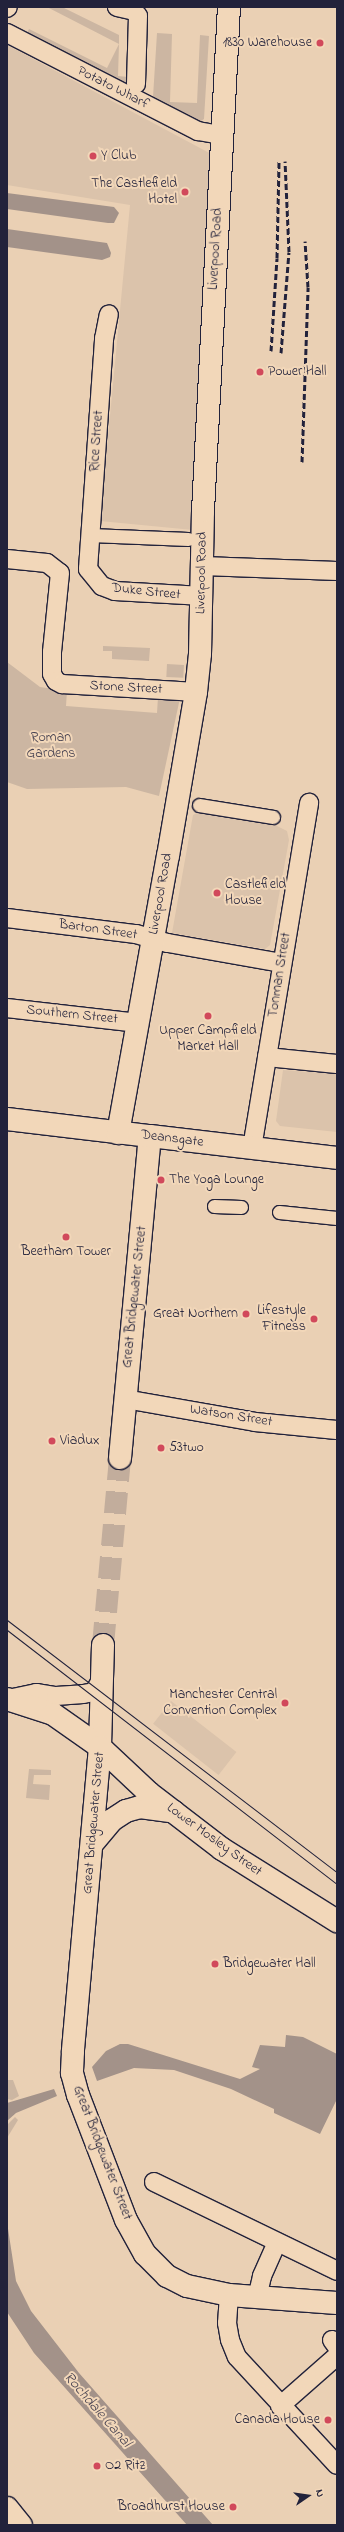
<!DOCTYPE html>
<style>
body{margin:0}
#map{position:relative;width:344px;height:2532px;overflow:hidden;background:#ead0b4;font-family:"Indie Flower",sans-serif}
div>[style]{position:absolute}
.built>*{inset:0;background:#dbc3ab;transform-origin:0 0}
.green>*{inset:0;background:#ccb6a2;transform-origin:0 0}
.water>*{inset:0;background:#a39289}
.tertiary-tunnel>*{height:22px;margin-top:-11px;transform-origin:0;background:repeating-linear-gradient(90deg,#c2ad9c 0 22px,transparent 0 33px)}
.roads{filter:drop-shadow(1px 0 #22223b) drop-shadow(-1px 0 #22223b) drop-shadow(0 1px #22223b) drop-shadow(0 -1px #22223b)}
.pedestrian>*{height:13px;margin:-6.5px;padding:0 6.5px;transform-origin:6.5px;border-radius:6.5px;background:#f2d7b9}
.minor>*{height:18px;margin:-9px;padding:0 9px;transform-origin:9px;border-radius:9px;background:#f2d7b9}
.tertiary>*{height:22px;margin:-11px;padding:0 11px;transform-origin:11px;border-radius:11px;background:#f2d7b9}
.secondary>*{height:22px;margin:-11px;padding:0 11px;transform-origin:11px;border-radius:11px;background:#f2d7b9}
.primary>*{height:22px;margin:-11px;padding:0 11px;transform-origin:11px;border-radius:11px;background:#f2d7b9}
.tram>*{height:1px;margin:-0.5px;padding:0 0.5px;transform-origin:0.5px;border-radius:0.5px;background:#22223b}
.rail>*{height:3px;margin-top:-1.5px;transform-origin:0;background:repeating-linear-gradient(90deg,#22223b 0 6px,transparent 0 9px)}
.dots>*{width:11px;height:11px;translate:-50% -50%;box-sizing:border-box;border:2px solid #f2d7b9;border-radius:50%}
span{translate:-50% -50%;white-space:nowrap;text-align:center;line-height:1.15;-webkit-text-stroke:4px #f2d7b9;paint-order:stroke}
.poi-label{font-size:14px;color:#22223b}
.right{translate:-100% -50%;text-align:right}
.left{translate:0 -50%;text-align:left}
.street-label{font-size:14px;color:#22223b}
.park-label{font-size:14px;color:#444050}
.water-label{font-size:15px;color:#494452;font-style:italic}
.frame{position:absolute;inset:0;border:8px solid #22223b;pointer-events:none}
.north{position:absolute;left:288px;top:2476px;width:40px;height:40px;-webkit-text-stroke:3px #f2d7b9;paint-order:stroke;rotate:77deg;font-size:11px;font-weight:700;line-height:16px;text-align:center;color:#22223b}
.north::after{content:'';display:block;margin:auto;width:14px;height:18px;background:#22223b;clip-path:polygon(50% 0,100% 100%,50% 72%,0 100%)}
</style>
<div id="map">
<div class="built">
<i style="clip-path:polygon(7px 45px,215px 156px,193px 530px,100px 521px,130px 205px,7px 185px)"></i>
<i style="clip-path:polygon(199px 812px,277px 826px,287px 831px,289px 840px,270px 945px,265px 949px,172px 933px,193px 815px)"></i>
<i style="clip-path:polygon(283px 1070px,337px 1074px,337px 1132px,280px 1126px,276px 1121px)"></i>
<i style="left:171px;top:1701px;width:83px;height:29px;rotate:38deg"></i>
</div>
<div class="green">
<i style="clip-path:polygon(47px 7px,62px 7px,119px 35px,119px 44px,118px 76px,128px 77px,127px 84px,27px 33px,29px 29px,107px 68px,119px 44px)"></i>
<i style="clip-path:polygon(157px 33px,172px 34px,170px 102px,197px 103px,200px 35px,209px 36px,204px 119px,201px 121px,153px 97px)"></i>
<i style="clip-path:polygon(103px 646px,150px 648px,149px 661px,112px 659px,112px 651px,103px 651px)"></i>
<i style="clip-path:polygon(7px 662px,40px 687px,67px 691px,66px 706px,157px 713px,158px 697px,180px 698px,159px 796px,126px 787px,27px 789px,7px 782px)"></i>
<i style="left:167px;top:664px;width:17px;height:13px;rotate:3deg"></i>
<i style="clip-path:polygon(29px 1769px,51px 1770px,51px 1775px,34px 1775px,33px 1784px,50px 1785px,49px 1800px,26px 1798px)"></i>
<i style="clip-path:polygon(7px 2080px,13px 2080px,19px 2096px,12px 2100px,7px 2099px)"></i>
<i style="clip-path:polygon(15px 2117px,18px 2120px,7px 2138px,7px 2125px)"></i>
</div>
<div class="water">
<i style="clip-path:polygon(7px 193px,114px 207px,119px 213px,114px 223px,108px 223px,7px 209px)"></i>
<i style="clip-path:polygon(7px 229px,107px 243px,111px 253px,110px 257px,102px 260px,7px 247px)"></i>
<i style="clip-path:polygon(286px 2035px,303px 2037px,337px 2054px,337px 2099px,320px 2134px,274px 2113px,274px 2109px,231px 2089px,174px 2070px,134px 2068px,97px 2081px,92px 2067px,106px 2051px,120px 2044px,128px 2044px,240px 2079px,260px 2069px,252px 2067px,260px 2045px,285px 2047px)"></i>
<i style="clip-path:polygon(54px 2089px,57px 2096px,16px 2113px,7px 2121px,7px 2103px)"></i>
<i style="clip-path:polygon(7px 2222px,16px 2281px,31px 2311px,79px 2373px,213px 2525px,187px 2525px,34px 2353px,7px 2312px)"></i>
</div>
<div class="tertiary-tunnel">
<i style="left:103px;top:1645px;width:188px;rotate:-84.8deg"></i>
</div>
<div class="roads">
<div class="pedestrian">
<i style="left:90px;top:535px;width:98px;rotate:2.3deg"></i>
<i style="left:199px;top:805px;width:75px;rotate:9.2deg"></i>
<i style="left:214px;top:1206px;width:27px;rotate:2deg"></i>
<i style="left:279px;top:1212px;width:58px;rotate:5.9deg"></i>
</div>
<div class="minor">
<i style="left:117px;top:7px;width:17px;rotate:13deg"></i>
<i style="left:134px;top:11px;width:6px;rotate:51deg"></i>
<i style="left:138px;top:16px;width:68px;rotate:91.7deg"></i>
<i style="left:7px;top:8px;width:1px;rotate:-45deg"></i>
<i style="left:7px;top:33px;width:215px;rotate:27.2deg"></i>
<i style="left:198px;top:131px;width:23px;rotate:10deg"></i>
<i style="left:7px;top:559px;width:40px;rotate:5.7deg"></i>
<i style="left:47px;top:563px;width:16px;rotate:38deg"></i>
<i style="left:203px;top:566px;width:134px;rotate:2.1deg"></i>
<i style="left:88px;top:569px;width:231px;rotate:-86deg"></i>
<i style="left:104px;top:339px;width:25px;rotate:-79deg"></i>
<i style="left:88px;top:569px;width:22px;rotate:51deg"></i>
<i style="left:102px;top:586px;width:14px;rotate:21deg"></i>
<i style="left:115px;top:591px;width:88px;rotate:3.3deg"></i>
<i style="left:60px;top:573px;width:79px;rotate:95.8deg"></i>
<i style="left:52px;top:652px;width:22px;rotate:90deg"></i>
<i style="left:52px;top:674px;width:8px;rotate:60deg"></i>
<i style="left:56px;top:681px;width:7px;rotate:27deg"></i>
<i style="left:62px;top:684px;width:134px;rotate:3.4deg"></i>
<i style="left:7px;top:918px;width:130px;rotate:7.1deg"></i>
<i style="left:136px;top:934px;width:33px;rotate:16deg"></i>
<i style="left:168px;top:943px;width:116px;rotate:10deg"></i>
<i style="left:7px;top:1008px;width:132px;rotate:6.5deg"></i>
<i style="left:267px;top:1057px;width:70px;rotate:5.7deg"></i>
<i style="left:252px;top:1148px;width:350px;rotate:-80.6deg"></i>
<i style="left:125px;top:1399px;width:132px;rotate:10deg"></i>
<i style="left:255px;top:1422px;width:82px;rotate:5.6deg"></i>
<i style="left:8px;top:1699px;width:29px;rotate:-12deg"></i>
<i style="left:36px;top:1693px;width:20px;rotate:9deg"></i>
<i style="left:56px;top:1696px;width:27px;rotate:-4deg"></i>
<i style="left:83px;top:1694px;width:11px;rotate:-10deg"></i>
<i style="left:94px;top:1692px;width:12px;rotate:-59deg"></i>
<i style="left:154px;top:2182px;width:203px;rotate:25.9deg"></i>
<i style="left:229px;top:2295px;width:28px;rotate:94deg"></i>
<i style="left:227px;top:2323px;width:17px;rotate:80deg"></i>
<i style="left:230px;top:2340px;width:18px;rotate:68deg"></i>
<i style="left:237px;top:2357px;width:147px;rotate:47.2deg"></i>
<i style="left:257px;top:2298px;width:23px;rotate:-77deg"></i>
<i style="left:262px;top:2276px;width:37px;rotate:-66deg"></i>
<i style="left:332px;top:2340px;width:9px;rotate:54deg"></i>
<i style="left:280px;top:2406px;width:76px;rotate:-41.3deg"></i>
</div>
<div class="tertiary">
<i style="left:120px;top:1458px;width:323px;rotate:-84.7deg"></i>
<i style="left:150px;top:1136px;width:188px;rotate:6.7deg"></i>
<i style="left:103px;top:1645px;width:102px;rotate:91.7deg"></i>
<i style="left:100px;top:1747px;width:306px;rotate:95.1deg"></i>
<i style="left:73px;top:2052px;width:21px;rotate:93deg"></i>
<i style="left:72px;top:2073px;width:23px;rotate:75deg"></i>
<i style="left:78px;top:2095px;width:134px;rotate:69deg"></i>
<i style="left:126px;top:2220px;width:39px;rotate:61deg"></i>
<i style="left:145px;top:2254px;width:31px;rotate:45deg"></i>
<i style="left:167px;top:2276px;width:22px;rotate:27deg"></i>
<i style="left:187px;top:2286px;width:43px;rotate:12.1deg"></i>
<i style="left:229px;top:2295px;width:108px;rotate:4.2deg"></i>
<i style="left:92px;top:1844px;width:31px;rotate:-50deg"></i>
<i style="left:112px;top:1820px;width:17px;rotate:-33deg"></i>
<i style="left:126px;top:1811px;width:15px;rotate:-16deg"></i>
<i style="left:140px;top:1807px;width:34px;rotate:8deg"></i>
</div>
<div class="secondary">
<i style="left:7px;top:2508px;width:22px;rotate:51deg"></i>
</div>
<div class="primary">
<i style="left:7px;top:1119px;width:144px;rotate:6.8deg"></i>
<i style="left:118px;top:1133px;width:281px;rotate:-79.8deg"></i>
<i style="left:168px;top:856px;width:166px;rotate:-80.3deg"></i>
<i style="left:196px;top:692px;width:38px;rotate:-84deg"></i>
<i style="left:200px;top:654px;width:143px;rotate:-88.8deg"></i>
<i style="left:203px;top:511px;width:505px;rotate:-87.05deg"></i>
<i style="left:7px;top:1699px;width:48px;rotate:18.1deg"></i>
<i style="left:53px;top:1714px;width:57px;rotate:35.1deg"></i>
<i style="left:100px;top:1747px;width:67px;rotate:43.2deg"></i>
<i style="left:149px;top:1793px;width:92px;rotate:37.5deg"></i>
<i style="left:222px;top:1849px;width:136px;rotate:32.1deg"></i>
</div>
</div>
<div class="tram">
<i style="left:7px;top:1620px;width:415px;rotate:37.4deg"></i>
<i style="left:7px;top:1630px;width:416px;rotate:37.6deg"></i>
</div>
<div class="rail">
<i style="left:271px;top:351px;width:93px;rotate:-86.3deg"></i>
<i style="left:277px;top:258px;width:97px;rotate:-88.8deg"></i>
<i style="left:281px;top:353px;width:101px;rotate:-85.5deg"></i>
<i style="left:289px;top:252px;width:91px;rotate:-92.5deg"></i>
<i style="left:302px;top:462px;width:175px;rotate:-88deg"></i>
<i style="left:308px;top:287px;width:46px;rotate:-93.7deg"></i>
</div>
<div class="dots">
<i style="left:320px;top:43px;background:#d1495b"></i>
<i style="left:93px;top:156px;background:#d1495b"></i>
<i style="left:185px;top:192px;background:#d1495b"></i>
<i style="left:260px;top:372px;background:#d1495b"></i>
<i style="left:217px;top:893px;background:#d1495b"></i>
<i style="left:208px;top:1016px;background:#d1495b"></i>
<i style="left:161px;top:1180px;background:#d1495b"></i>
<i style="left:66px;top:1237px;background:#d1495b"></i>
<i style="left:246px;top:1314px;background:#d1495b"></i>
<i style="left:314px;top:1319px;background:#d1495b"></i>
<i style="left:52px;top:1441px;background:#d1495b"></i>
<i style="left:161px;top:1448px;background:#d1495b"></i>
<i style="left:285px;top:1703px;background:#d1495b"></i>
<i style="left:215px;top:1964px;background:#d1495b"></i>
<i style="left:328px;top:2420px;background:#d1495b"></i>
<i style="left:97px;top:2466px;background:#d1495b"></i>
<i style="left:233px;top:2507px;background:#d1495b"></i>
</div>
<div class="poi-label">
<span class="right" style="left:312px;top:43px">1830 Warehouse</span>
<span class="left" style="left:101px;top:156px">Y Club</span>
<span class="right" style="left:177px;top:192px">The Castlefield<br>Hotel</span>
<span class="left" style="left:268px;top:372px">Power Hall</span>
<span class="left" style="left:225px;top:893px">Castlefield<br>House</span>
<span style="left:208px;top:1039px">Upper Campfield<br>Market Hall</span>
<span class="left" style="left:169px;top:1180px">The Yoga Lounge</span>
<span style="left:66px;top:1252px">Beetham Tower</span>
<span class="right" style="left:306px;top:1319px">Lifestyle<br>Fitness</span>
<span class="right" style="left:238px;top:1314px">Great Northern</span>
<span class="left" style="left:60px;top:1441px">Viadux</span>
<span class="left" style="left:169px;top:1448px">53two</span>
<span class="right" style="left:277px;top:1703px">Manchester Central<br>Convention Complex</span>
<span class="left" style="left:223px;top:1964px">Bridgewater Hall</span>
<span class="right" style="left:320px;top:2420px">Canada House</span>
<span class="left" style="left:105px;top:2466px">O2 Ritz</span>
<span class="right" style="left:225px;top:2507px">Broadhurst House</span>
</div>
<div class="street-label">
<span style="left:113px;top:88px;rotate:27deg">Potato Wharf</span>
<span style="left:216px;top:249px;rotate:-87deg">Liverpool Road</span>
<span style="left:97px;top:441px;rotate:-86deg">Rice Street</span>
<span style="left:202px;top:573px;rotate:-89deg">Liverpool Road</span>
<span style="left:146px;top:592px;rotate:6deg">Duke Street</span>
<span style="left:126px;top:688px;rotate:3deg">Stone Street</span>
<span style="left:161px;top:894px;rotate:-80deg">Liverpool Road</span>
<span style="left:98px;top:930px;rotate:8deg">Barton Street</span>
<span style="left:280px;top:975px;rotate:-81deg">Tonman Street</span>
<span style="left:72px;top:1015px;rotate:6deg">Southern Street</span>
<span style="left:172px;top:1139px;rotate:7deg">Deansgate</span>
<span style="left:135px;top:1297px;rotate:-84deg">Great Bridgewater Street</span>
<span style="left:231px;top:1416px;rotate:9deg">Watson Street</span>
<span style="left:94px;top:1823px;rotate:-85deg">Great Bridgewater Street</span>
<span style="left:214px;top:1840px;rotate:36deg">Lower Mosley Street</span>
<span style="left:102px;top:2153px;rotate:69deg">Great Bridgewater Street</span>
</div>
<div class="park-label">
<span style="left:51px;top:746px">Roman<br>Gardens</span>
</div>
<div class="water-label">
<span style="left:97px;top:2410px;rotate:49deg">Rochdale Canal</span>
</div>
<div class="frame"></div>
<div class="north">N</div>
</div>
